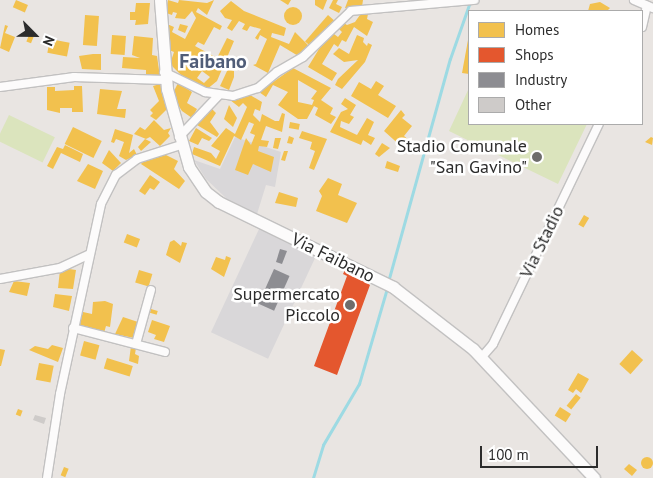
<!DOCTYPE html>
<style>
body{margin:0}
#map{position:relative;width:653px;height:478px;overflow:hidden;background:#e9e5e2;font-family:"PT Sans",sans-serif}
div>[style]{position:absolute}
.industrial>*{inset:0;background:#d9d7d9;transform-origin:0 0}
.pitch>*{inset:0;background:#dbe4bd;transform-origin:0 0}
.homes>*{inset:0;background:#f2c14e;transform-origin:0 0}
.round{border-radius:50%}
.shops>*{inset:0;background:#e4572e}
.industry>*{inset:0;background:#8d8d92;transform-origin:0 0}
.stream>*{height:2.5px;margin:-1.25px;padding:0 1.25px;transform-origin:1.25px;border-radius:1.25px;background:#9ddae3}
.building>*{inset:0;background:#cecbc9}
.roads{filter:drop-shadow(1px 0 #c2c1c1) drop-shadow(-1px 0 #c2c1c1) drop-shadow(0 1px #c2c1c1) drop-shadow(0 -1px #c2c1c1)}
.street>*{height:8px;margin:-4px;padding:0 4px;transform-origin:4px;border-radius:4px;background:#fcfbfb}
.secondary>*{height:11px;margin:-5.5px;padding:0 5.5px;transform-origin:5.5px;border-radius:5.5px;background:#fcfbfb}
.dots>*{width:14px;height:14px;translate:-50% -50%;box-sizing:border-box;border:2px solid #fff;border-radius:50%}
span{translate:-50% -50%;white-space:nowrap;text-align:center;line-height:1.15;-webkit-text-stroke:5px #fff;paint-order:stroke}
.poi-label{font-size:18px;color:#2c2c2c}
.right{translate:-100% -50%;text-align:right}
.street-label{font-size:18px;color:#2c2c2c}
.quarter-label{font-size:20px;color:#505d78;font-weight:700}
.legend{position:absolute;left:468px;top:10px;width:175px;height:115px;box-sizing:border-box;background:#fff;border:1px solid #ababab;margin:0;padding:6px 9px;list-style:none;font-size:15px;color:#2c2c2c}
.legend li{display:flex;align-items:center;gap:10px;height:25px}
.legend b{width:25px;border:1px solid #ababab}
.north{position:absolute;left:10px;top:10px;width:50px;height:50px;-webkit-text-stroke:4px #fff;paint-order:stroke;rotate:113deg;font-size:14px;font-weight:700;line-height:20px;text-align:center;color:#2c2c2c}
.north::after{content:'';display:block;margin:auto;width:18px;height:22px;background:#2c2c2c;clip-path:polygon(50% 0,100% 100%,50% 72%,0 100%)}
.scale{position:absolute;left:480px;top:446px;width:118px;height:22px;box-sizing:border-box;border:2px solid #2c2c2c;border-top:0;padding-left:6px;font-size:15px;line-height:18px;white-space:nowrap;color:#2c2c2c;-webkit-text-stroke:4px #fff;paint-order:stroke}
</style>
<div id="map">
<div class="industrial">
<i style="clip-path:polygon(235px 137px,281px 152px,275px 187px,266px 185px,257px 214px,227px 199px,206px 179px,194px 160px,220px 169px)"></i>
<i style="left:260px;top:227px;width:63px;height:116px;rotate:25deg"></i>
</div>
<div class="pitch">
<i style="clip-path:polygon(469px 88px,469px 124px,587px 124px,558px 184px,449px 131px)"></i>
<i style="left:9px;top:115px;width:51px;height:28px;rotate:26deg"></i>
</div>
<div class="homes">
<i style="left:16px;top:0;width:13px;height:8px;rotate:23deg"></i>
<i style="clip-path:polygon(evenodd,168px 0,178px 3px,179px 0,207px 3px,214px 0,207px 15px,198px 8px,196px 12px,222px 26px,220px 30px,214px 27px,204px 45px,198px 42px,195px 46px,217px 58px,227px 38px,234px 41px,217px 81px,206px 90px,186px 80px,170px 64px,174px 52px,169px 50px,167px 24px,174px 27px,172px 32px,185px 39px,196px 18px,192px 11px,185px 19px,175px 18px,177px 13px,173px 12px,172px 15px,166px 13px,168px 0,189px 60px,196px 65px,192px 71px,186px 66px,189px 60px,168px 0,202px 71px,210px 77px,204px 83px,197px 78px,202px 71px)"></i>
<i style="clip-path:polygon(280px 0,291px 0,288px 5px)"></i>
<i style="clip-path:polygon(315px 0,327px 0,323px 10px,315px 5px)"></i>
<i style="clip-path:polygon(333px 0,338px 0,336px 4px,342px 7px,339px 13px,329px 8px)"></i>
<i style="clip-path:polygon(348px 0,363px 0,362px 7px,345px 8px)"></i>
<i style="clip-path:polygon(231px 1px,244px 11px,286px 28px,284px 36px,272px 33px,271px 37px,289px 44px,295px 32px,309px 46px,300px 57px,280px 45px,268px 73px,253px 65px,256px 64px,267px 39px,260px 35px,258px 40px,255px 38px,261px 29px,250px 26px,247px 31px,242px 29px,245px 24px,239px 21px,232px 31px,227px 28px,232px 20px,225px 18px,220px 11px)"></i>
<i style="clip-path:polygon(600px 2px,610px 8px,607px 11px,588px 11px,590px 4px)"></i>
<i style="clip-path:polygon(136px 3px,150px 3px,148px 24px,135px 25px,136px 20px,130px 20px,130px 12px,135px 12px)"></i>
<i class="round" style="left:284px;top:7px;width:18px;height:18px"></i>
<i style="clip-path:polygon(362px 12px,368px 14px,367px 19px,373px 22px,367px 36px,354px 27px,346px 42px,342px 40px,338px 47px,334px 44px,322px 64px,337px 73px,332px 81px,308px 67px,330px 31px,338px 37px,342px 32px,335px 25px,342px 22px,347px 25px,355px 22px)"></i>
<i style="left:85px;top:15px;width:14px;height:30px;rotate:4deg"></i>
<i style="left:328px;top:15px;width:9px;height:35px;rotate:41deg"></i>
<i style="clip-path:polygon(180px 24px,188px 26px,185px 33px,178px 30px)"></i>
<i style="clip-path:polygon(5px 25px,8px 26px,5px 33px,15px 37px,9px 52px,0 48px)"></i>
<i style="left:29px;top:35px;width:5px;height:7px;rotate:22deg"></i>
<i style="left:112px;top:35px;width:14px;height:19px;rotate:4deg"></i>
<i style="clip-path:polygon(357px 35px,364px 38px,363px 42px,367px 46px,368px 43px,372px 45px,365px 62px,342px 89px,335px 85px,338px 79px,358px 60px,344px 62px,333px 54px,339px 48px,349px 54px)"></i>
<i style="clip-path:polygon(134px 36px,153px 38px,152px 55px,157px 56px,160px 77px,146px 78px,146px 70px,122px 68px,123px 57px,140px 58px,132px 55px)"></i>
<i style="left:50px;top:39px;width:20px;height:14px;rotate:11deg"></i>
<i style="clip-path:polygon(468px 40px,469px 40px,469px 74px,462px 73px)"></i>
<i style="clip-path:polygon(93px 54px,101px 54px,101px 70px,82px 69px,79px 56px)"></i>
<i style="clip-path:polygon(evenodd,293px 68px,331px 88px,321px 100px,333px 108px,330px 114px,336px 117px,331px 124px,315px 115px,318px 108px,314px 106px,307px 119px,298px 119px,278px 105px,288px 92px,273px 85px,266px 97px,259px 92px,293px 68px,298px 80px,317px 91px,311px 99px,314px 100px,312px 105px,298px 102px,298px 80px)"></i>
<i style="clip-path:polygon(228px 69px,234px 71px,234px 77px,229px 90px,220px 86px)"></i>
<i style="clip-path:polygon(376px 81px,384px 86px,378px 95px,396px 106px,388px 118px,351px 96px,359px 82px,371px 89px)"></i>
<i style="clip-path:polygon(178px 83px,192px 92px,187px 103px,197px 109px,192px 118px,182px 111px,178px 105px,174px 91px)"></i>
<i style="clip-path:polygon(160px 84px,168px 108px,156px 120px,150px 116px,153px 113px,150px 110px,159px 101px,153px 86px)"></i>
<i style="clip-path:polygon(74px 86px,82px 86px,83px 112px,72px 112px,72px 108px,60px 108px,60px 113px,47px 110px,47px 87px,55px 87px,55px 91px,74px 90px)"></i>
<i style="clip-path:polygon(100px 89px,122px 91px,117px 109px,126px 109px,125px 118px,97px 114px)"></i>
<i style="clip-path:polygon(250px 95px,262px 102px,260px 111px,255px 109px,253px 115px,260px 122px,262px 114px,275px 121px,279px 121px,282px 113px,285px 114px,282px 132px,266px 126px,261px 140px,269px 141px,267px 147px,259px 146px,258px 151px,274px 157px,271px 172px,253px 164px,248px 175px,235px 170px,246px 138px,251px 145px,255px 135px,250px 133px,254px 124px,249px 122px,241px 140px,234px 136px,220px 166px,192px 154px,194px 147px,211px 153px,216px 159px,220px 151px,211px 146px,226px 128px,235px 134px,247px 107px,243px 103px,239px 107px,230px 100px)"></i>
<i style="clip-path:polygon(345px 98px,356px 105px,350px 115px,354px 117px,349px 124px,341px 121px,340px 127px,357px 135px,367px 118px,374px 122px,368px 135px,375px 138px,371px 145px,363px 140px,361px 145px,330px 132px,341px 112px,348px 109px,341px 104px)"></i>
<i style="clip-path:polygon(229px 105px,237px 118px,233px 127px,224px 119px)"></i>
<i style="clip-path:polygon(211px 108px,216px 113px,210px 122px,219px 134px,217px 137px,197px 125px)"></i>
<i style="clip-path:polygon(401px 110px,405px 115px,402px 118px,412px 126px,404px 136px,410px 141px,403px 148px,384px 131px)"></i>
<i style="clip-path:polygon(154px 120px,164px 130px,171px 128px,168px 133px,170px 136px,160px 146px,150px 137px,146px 139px,134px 134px,140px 127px,145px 130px)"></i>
<i style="left:290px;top:122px;width:10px;height:6px;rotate:11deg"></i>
<i style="left:73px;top:127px;width:32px;height:19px;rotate:26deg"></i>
<i style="clip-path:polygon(196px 128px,212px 138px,209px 141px,202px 138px,198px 145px,189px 141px)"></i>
<i style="clip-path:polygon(115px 129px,133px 135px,129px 153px,134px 149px,137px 155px,126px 160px,119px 156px,124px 142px,116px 139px,114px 143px,111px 142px)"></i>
<i style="clip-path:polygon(302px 131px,327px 139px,314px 170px,309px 168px,315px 151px,310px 149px,312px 142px,299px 138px)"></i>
<i style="clip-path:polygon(289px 136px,294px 138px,292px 144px,287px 143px)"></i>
<i style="clip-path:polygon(651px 137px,653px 138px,652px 145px,645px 142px)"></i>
<i style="clip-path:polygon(275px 138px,281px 138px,278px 149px,273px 148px)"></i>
<i style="clip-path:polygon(145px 139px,151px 142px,141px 151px,138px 147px)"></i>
<i style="clip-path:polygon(382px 143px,390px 148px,379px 157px,375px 154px)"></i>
<i style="clip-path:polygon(65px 145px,83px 154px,80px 162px,61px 153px,53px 169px,47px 166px,57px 147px,63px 149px)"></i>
<i style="clip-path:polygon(109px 150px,121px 163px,113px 171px,102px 163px)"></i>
<i style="clip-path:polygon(284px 151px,288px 151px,285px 161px,281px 160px)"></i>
<i style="clip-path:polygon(162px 153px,178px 161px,174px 169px,185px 181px,179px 189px,141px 164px,145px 159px)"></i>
<i style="clip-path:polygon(387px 161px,400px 166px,398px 172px,385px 168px)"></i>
<i style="clip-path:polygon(88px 164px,103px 171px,95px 189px,77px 181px)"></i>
<i style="clip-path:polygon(150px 175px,160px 182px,154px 190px,150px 188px,145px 195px,139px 191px)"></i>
<i style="clip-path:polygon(328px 178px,342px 184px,338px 195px,357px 203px,347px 223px,316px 211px,322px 196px,319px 191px)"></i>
<i style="clip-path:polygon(279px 192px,298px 198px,296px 207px,275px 203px)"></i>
<i style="left:584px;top:215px;width:6px;height:11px;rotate:31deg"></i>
<i style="left:127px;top:234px;width:14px;height:9px;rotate:21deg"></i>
<i style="clip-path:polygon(174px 240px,181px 246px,182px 242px,187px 243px,180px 263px,166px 255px,170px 242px)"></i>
<i style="clip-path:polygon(226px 256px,231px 258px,224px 277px,211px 269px,216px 257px,225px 260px)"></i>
<i style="clip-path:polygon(69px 269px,76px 270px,73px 289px,58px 288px,60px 270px)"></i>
<i style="left:139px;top:270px;width:14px;height:13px;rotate:17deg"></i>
<i style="clip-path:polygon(14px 281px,30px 283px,27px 296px,9px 292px)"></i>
<i style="clip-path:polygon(55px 294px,72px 296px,69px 311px,53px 307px)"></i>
<i style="clip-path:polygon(105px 301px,113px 304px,110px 327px,106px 326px,104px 333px,79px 326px,83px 312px,92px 314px,93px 302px)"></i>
<i style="left:151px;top:309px;width:7px;height:4px;rotate:16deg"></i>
<i style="clip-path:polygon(123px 317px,138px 322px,134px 338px,115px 334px)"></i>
<i style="clip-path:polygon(152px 320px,170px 326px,164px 342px,154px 339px,156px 335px,148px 332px)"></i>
<i style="left:84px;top:341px;width:16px;height:15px;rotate:15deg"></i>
<i style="clip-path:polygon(52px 345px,63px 348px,58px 362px,29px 350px,35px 346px,48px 349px)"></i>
<i style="clip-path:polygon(131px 346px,136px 348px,135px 354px,139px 356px,138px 364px,129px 361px)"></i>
<i style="clip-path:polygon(0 349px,5px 350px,1px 366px,0 366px)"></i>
<i style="left:632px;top:350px;width:15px;height:19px;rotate:42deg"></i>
<i style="left:107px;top:358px;width:27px;height:11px;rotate:17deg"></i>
<i style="left:39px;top:363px;width:15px;height:17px;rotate:11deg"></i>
<i style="clip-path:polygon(578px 373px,589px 379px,581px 393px,576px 389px,573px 393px,568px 390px)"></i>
<i style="left:576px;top:394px;width:6px;height:15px;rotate:39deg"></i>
<i style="left:560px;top:407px;width:13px;height:10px;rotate:32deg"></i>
<i style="left:18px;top:409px;width:5px;height:6px;rotate:22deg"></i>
<i class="round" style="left:641px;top:457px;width:12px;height:12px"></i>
<i style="clip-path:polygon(629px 464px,637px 470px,632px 476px,624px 469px)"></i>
<i style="left:64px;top:467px;width:5px;height:9px;rotate:22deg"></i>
</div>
<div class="shops">
<i style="clip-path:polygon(345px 270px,370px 285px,337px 375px,314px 366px,347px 276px,343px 274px)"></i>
</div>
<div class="industry">
<i style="clip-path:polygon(280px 249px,287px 251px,282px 264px,276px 262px)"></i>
<i style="left:274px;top:269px;width:17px;height:38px;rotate:24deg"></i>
</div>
<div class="stream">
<i style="left:388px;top:282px;width:231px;rotate:-74.5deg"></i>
<i style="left:450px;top:59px;width:60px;rotate:-70.7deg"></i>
<i style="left:313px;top:478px;width:34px;rotate:-73deg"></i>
<i style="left:323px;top:445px;width:71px;rotate:-59.5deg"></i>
<i style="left:359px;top:384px;width:100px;rotate:-73.7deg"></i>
</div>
<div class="building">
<i style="clip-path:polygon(35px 415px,46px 418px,44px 424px,33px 420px)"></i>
</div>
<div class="roads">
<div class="street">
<i style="left:634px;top:0;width:21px;rotate:23deg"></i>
<i style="left:642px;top:27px;width:22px;rotate:-77deg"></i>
<i style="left:164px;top:72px;width:46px;rotate:26deg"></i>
<i style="left:205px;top:92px;width:28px;rotate:8deg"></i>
<i style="left:233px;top:96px;width:26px;rotate:-18deg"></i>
<i style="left:258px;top:88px;width:25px;rotate:-40deg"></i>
<i style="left:277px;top:72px;width:30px;rotate:-30deg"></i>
<i style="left:303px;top:57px;width:66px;rotate:-43.8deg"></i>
<i style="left:351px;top:11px;width:124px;rotate:-5.1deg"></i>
<i style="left:0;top:87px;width:75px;rotate:-7.7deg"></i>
<i style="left:74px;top:77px;width:91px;rotate:1.9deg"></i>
<i style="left:179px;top:137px;width:57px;rotate:-46.4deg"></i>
<i style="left:0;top:279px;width:61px;rotate:-10.4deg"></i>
<i style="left:60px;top:268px;width:31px;rotate:-25deg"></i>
<i style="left:73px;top:328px;width:95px;rotate:14.6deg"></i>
<i style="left:136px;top:344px;width:56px;rotate:-74.5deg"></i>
<i style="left:481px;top:358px;width:18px;rotate:-49deg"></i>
<i style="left:493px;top:344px;width:244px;rotate:-64.3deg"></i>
<i style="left:47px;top:478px;width:85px;rotate:-81.2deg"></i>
<i style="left:60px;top:394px;width:194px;rotate:-77.8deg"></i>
<i style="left:101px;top:204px;width:33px;rotate:-63deg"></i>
<i style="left:116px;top:175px;width:26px;rotate:-37deg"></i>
<i style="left:137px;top:159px;width:46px;rotate:-17.7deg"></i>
</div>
<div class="secondary">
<i style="left:160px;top:0;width:89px;rotate:85.5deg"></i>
<i style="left:167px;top:89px;width:81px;rotate:74.2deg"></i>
<i style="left:189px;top:167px;width:30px;rotate:56deg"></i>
<i style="left:206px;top:192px;width:16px;rotate:38deg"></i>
<i style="left:219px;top:202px;width:194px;rotate:26deg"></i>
<i style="left:393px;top:287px;width:101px;rotate:37.8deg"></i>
<i style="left:473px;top:349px;width:177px;rotate:46.8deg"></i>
</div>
</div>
<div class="dots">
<i style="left:537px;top:157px;background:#6e6d6c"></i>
<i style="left:350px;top:305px;background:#6e6d6c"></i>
</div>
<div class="poi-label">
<span class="right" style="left:527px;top:157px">Stadio Comunale<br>"San Gavino"</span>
<span class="right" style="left:340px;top:305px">Supermercato<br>Piccolo</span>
</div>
<div class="street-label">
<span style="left:542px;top:242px;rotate:-64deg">Via Stadio</span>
<span style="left:333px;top:258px;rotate:26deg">Via Faibano</span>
</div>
<div class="quarter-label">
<span style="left:213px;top:61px">Faibano</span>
</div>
<ul class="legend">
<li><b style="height:14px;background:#f2c14e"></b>Homes</li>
<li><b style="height:14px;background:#e4572e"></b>Shops</li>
<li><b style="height:14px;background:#8d8d92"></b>Industry</li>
<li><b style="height:14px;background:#cecbc9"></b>Other</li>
</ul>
<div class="north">N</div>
<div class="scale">100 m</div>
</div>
